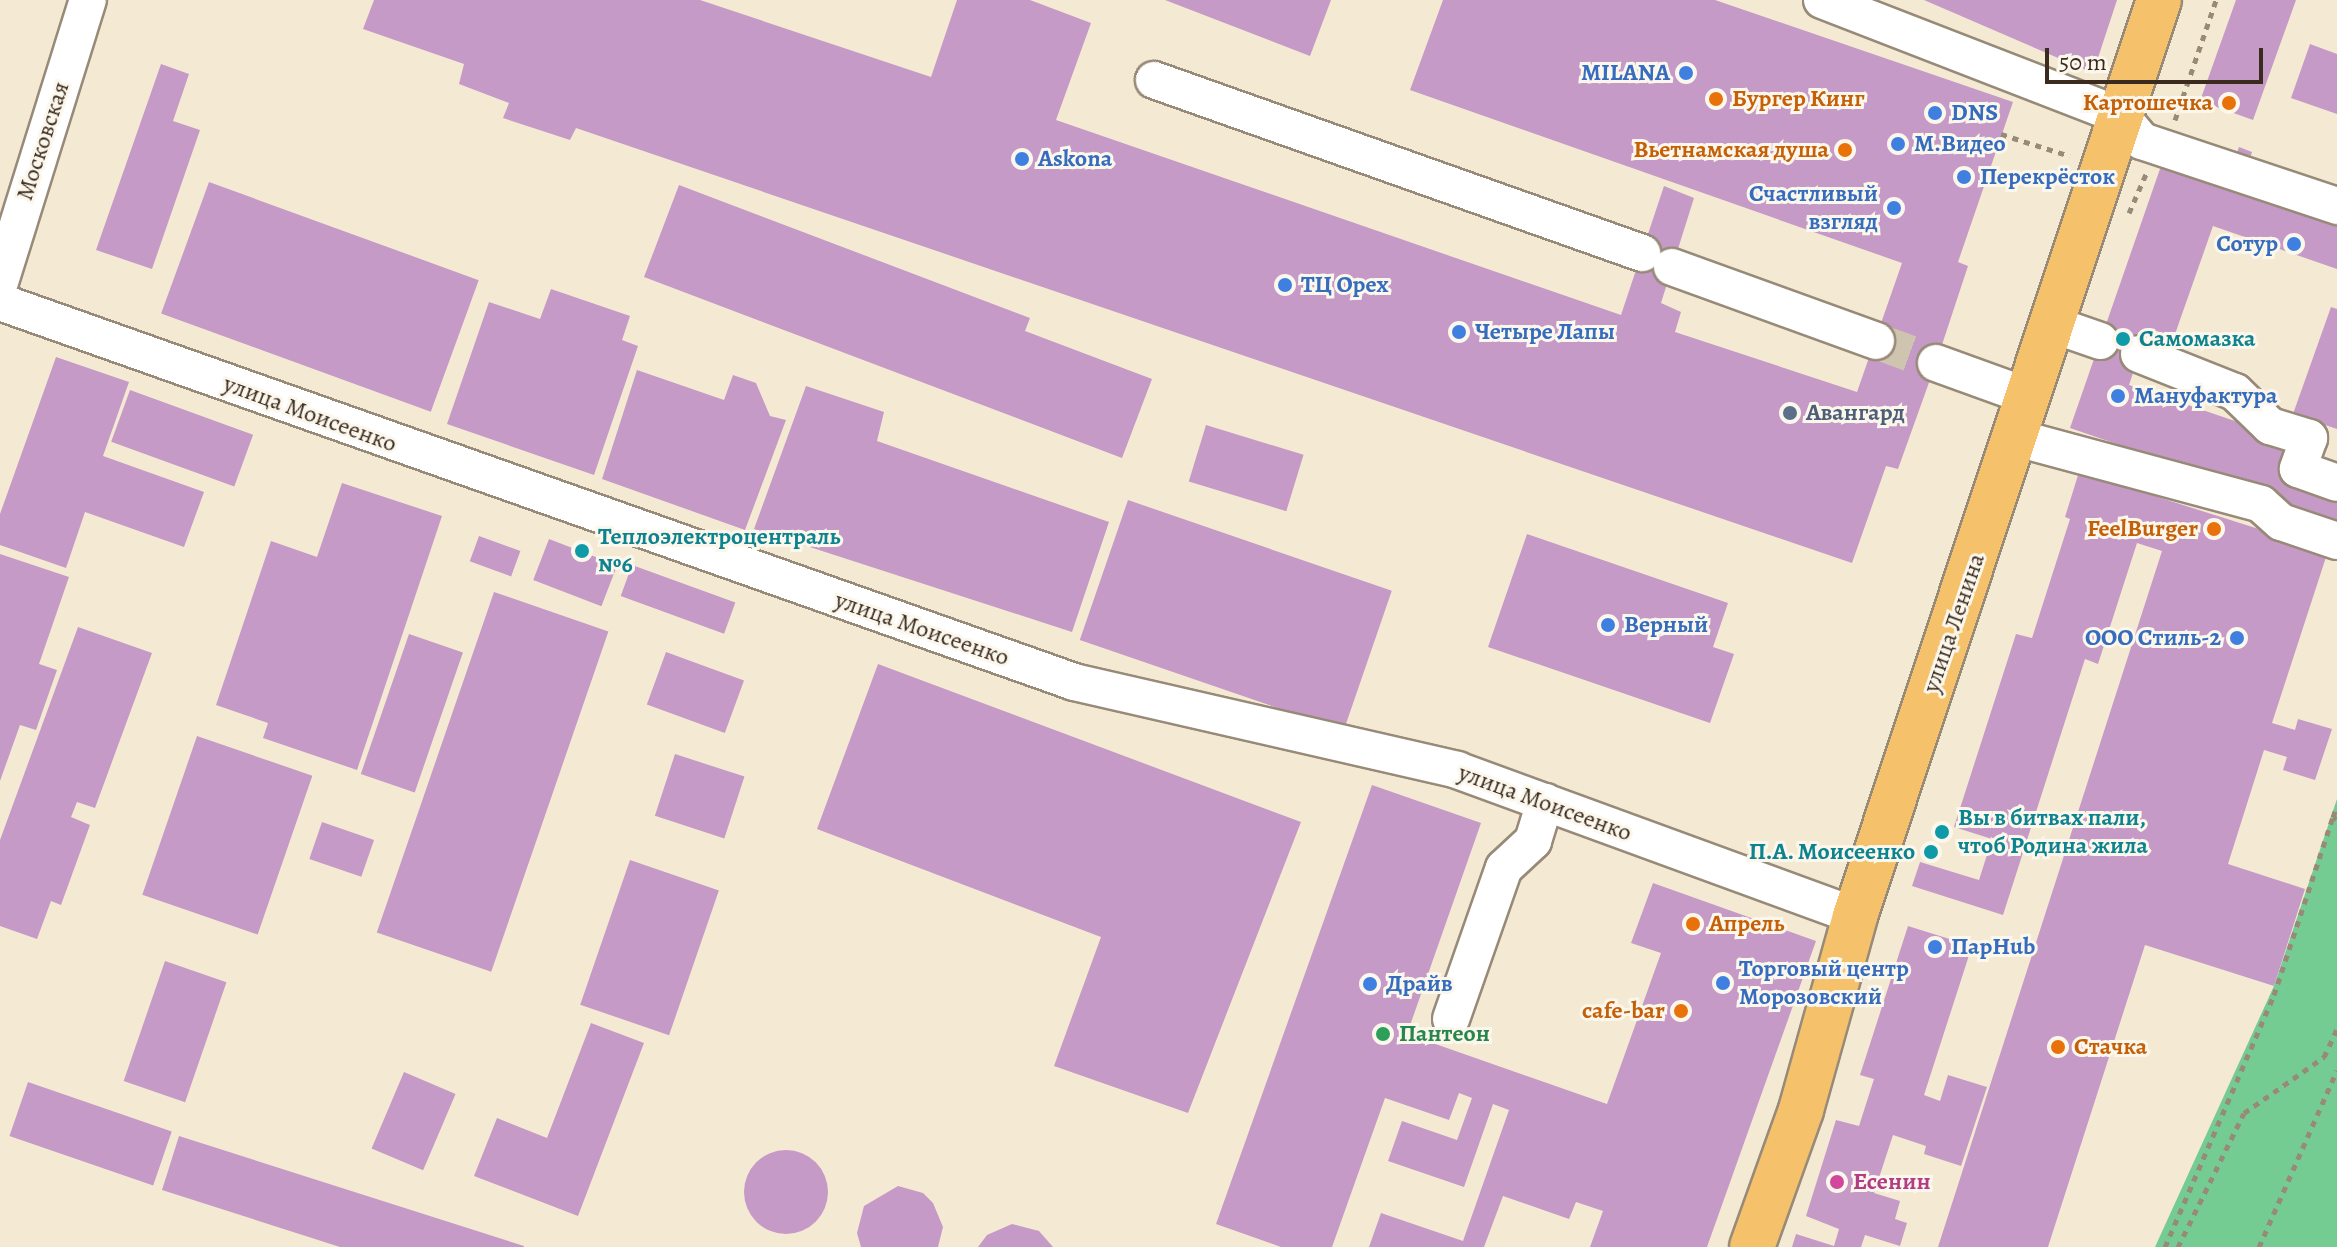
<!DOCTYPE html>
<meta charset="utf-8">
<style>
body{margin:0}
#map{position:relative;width:2337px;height:1247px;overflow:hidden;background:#f4ead3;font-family:Alegreya,serif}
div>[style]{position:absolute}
.green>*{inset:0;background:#75cc92}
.building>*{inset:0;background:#c59ac6;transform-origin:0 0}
.round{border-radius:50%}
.minor-tunnel>*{height:36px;margin-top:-18px;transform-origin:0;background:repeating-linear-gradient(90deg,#cfc4af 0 36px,transparent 0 54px)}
.path>*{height:5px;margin-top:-2.5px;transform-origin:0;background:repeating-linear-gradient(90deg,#988a78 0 6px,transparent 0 12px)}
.roads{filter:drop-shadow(2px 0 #988a78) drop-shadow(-2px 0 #988a78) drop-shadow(0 2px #988a78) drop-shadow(0 -2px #988a78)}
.minor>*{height:36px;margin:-18px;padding:0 18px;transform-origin:18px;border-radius:18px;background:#fff}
.major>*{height:44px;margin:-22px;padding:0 22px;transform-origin:22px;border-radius:22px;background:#f5c16b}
.dots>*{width:22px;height:22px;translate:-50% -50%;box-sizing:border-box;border:4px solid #fbf7ec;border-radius:50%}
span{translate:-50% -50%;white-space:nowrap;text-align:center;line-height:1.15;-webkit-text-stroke:6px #fbf7ec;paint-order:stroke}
.shop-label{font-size:24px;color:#366cbe;font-weight:700}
.right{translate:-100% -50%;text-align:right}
.left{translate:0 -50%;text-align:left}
.food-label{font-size:24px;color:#c56008;font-weight:700}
.street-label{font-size:24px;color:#3b2a1e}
.culture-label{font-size:24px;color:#0d838f;font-weight:700}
.service-label{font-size:24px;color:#4e5e75;font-weight:700}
.leisure-label{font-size:24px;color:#27864d;font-weight:700}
.hotel-label{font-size:24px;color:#b23c85;font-weight:700}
.scale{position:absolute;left:2045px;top:48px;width:218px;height:36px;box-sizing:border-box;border:4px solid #3b2a1e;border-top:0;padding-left:10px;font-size:24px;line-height:28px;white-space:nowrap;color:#3b2a1e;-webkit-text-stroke:6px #fbf7ec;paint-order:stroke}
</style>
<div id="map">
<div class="green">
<i style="clip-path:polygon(2337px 799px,2337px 1247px,2155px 1247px,2274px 986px)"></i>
</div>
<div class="building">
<i style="clip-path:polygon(374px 0,700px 0,931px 77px,957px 0,1030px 0,1091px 23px,1056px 120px,1621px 315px,1664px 186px,1694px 198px,1661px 303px,1681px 312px,1675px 332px,1857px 392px,1902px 263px,1410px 90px,1443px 0,1715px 0,2013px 102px,1958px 262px,1968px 266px,1936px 363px,1898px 469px,1886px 466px,1852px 563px,576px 128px,570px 140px,503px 118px,509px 103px,459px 84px,464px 64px,363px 29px)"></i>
<i style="clip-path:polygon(1165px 0,1331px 0,1310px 56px)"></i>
<i style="clip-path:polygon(1924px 0,2117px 0,2093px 73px)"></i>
<i style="clip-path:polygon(2236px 0,2296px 0,2253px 120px,2200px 101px)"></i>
<i style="clip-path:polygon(2310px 44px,2337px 54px,2337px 114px,2291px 98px)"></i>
<i style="clip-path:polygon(161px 64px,189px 74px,173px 121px,200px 130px,152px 269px,96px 250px)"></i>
<i style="clip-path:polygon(2239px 147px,2252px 152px,2249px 161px,2305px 182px,2295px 211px,2337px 226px,2337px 269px,2213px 226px,2174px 337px,2148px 328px,2129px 385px,2294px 441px,2337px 490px,2337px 528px,2272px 504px,2274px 498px,2070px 428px,2161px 166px,2224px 188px)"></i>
<i style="left:209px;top:182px;width:287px;height:140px;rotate:20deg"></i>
<i style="clip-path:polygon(679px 185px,1030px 318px,1025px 331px,1152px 379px,1122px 458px,644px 277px)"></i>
<i style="clip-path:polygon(551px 289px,630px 316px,622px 340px,638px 346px,594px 475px,447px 424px,489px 302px,540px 319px)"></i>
<i style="clip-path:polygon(2331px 307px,2337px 309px,2337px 429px,2293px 414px)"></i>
<i style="clip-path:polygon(56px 357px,129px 382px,103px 456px,204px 492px,184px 547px,85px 512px,66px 568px,0 545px,0 514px)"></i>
<i style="clip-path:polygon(637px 370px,724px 400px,733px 375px,756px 383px,770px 416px,786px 420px,745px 530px,602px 479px)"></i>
<i style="clip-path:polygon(806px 386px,884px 412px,877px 441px,1109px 522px,1072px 632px,754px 529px)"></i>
<i style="left:130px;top:390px;width:131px;height:55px;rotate:20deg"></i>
<i style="left:1206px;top:425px;width:102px;height:59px;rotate:17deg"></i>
<i style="clip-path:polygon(2079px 472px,2328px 551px,2272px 723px,2295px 730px,2298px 719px,2332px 729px,2315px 780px,2283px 770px,2287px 757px,2264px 750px,2228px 864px,2305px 889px,2274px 986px,2145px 945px,2048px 1247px,1938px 1247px,2162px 551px,2137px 543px,2098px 664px,2085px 659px,2003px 915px,1912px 886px,1920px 862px,1979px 880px,1992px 839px,1954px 827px,2016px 634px,2032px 638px,2070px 519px,2065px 517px)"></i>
<i style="clip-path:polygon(342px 483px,442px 516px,357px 770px,263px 738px,268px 723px,216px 705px,271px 541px,317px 557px)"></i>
<i style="left:1128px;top:500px;width:279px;height:148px;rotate:19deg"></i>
<i style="clip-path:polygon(1527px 534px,1728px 603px,1713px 647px,1734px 654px,1710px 723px,1488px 647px)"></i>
<i style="left:479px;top:536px;width:44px;height:27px;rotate:20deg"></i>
<i style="left:549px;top:539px;width:73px;height:44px;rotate:21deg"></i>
<i style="clip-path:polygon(0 554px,69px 577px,39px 664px,57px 670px,36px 730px,20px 725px,0 781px)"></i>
<i style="left:632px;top:565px;width:110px;height:33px;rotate:20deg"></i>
<i style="left:494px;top:592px;width:121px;height:360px;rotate:19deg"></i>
<i style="clip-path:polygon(78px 627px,152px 653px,95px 808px,77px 802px,71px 817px,90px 825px,61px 905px,51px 901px,37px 939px,0 926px,0 840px)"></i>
<i style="left:409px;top:634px;width:57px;height:148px;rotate:19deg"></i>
<i style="left:666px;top:652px;width:83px;height:56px;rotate:20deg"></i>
<i style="clip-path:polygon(878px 664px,1301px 822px,1188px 1113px,1054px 1066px,1101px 937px,817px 829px)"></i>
<i style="left:197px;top:736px;width:122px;height:168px;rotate:19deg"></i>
<i style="left:675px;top:754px;width:73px;height:65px;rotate:18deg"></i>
<i style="clip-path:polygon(1372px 785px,1481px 823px,1407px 1034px,1607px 1104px,1661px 953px,1631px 943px,1653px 883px,1816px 941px,1707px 1247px,1590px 1247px,1603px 1211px,1576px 1202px,1569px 1219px,1503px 1196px,1484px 1247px,1369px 1247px,1381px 1213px,1463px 1241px,1509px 1110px,1493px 1104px,1464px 1187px,1388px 1161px,1402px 1121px,1457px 1140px,1472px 1098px,1459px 1093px,1449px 1120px,1385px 1098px,1332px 1247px,1281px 1247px,1216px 1224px)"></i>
<i style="left:322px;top:822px;width:55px;height:39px;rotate:19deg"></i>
<i style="left:630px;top:860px;width:94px;height:153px;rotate:19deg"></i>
<i style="clip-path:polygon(1908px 926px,1972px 946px,1924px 1095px,1940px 1101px,1948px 1075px,1987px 1087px,1961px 1166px,1924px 1154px,1926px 1146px,1893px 1135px,1874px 1193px,1900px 1201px,1895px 1219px,1907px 1223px,1900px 1246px,1865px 1235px,1861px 1247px,1792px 1247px,1796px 1234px,1834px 1246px,1839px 1229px,1806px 1216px,1836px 1120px,1859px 1126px,1874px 1079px,1860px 1075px)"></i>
<i style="left:165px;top:961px;width:65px;height:127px;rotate:19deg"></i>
<i style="clip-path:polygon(591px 1023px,644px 1043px,578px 1216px,474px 1176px,497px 1118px,547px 1138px)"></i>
<i style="left:404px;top:1072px;width:56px;height:83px;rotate:23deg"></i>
<i style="left:28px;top:1082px;width:152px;height:57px;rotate:19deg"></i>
<i style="clip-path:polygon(179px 1136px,524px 1246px,524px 1247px,340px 1247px,162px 1190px)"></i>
<i class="round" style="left:744px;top:1150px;width:84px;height:84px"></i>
<i style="clip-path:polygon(898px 1186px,923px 1193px,933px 1203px,943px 1227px,938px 1247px,861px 1247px,857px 1233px,864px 1206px)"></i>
<i style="clip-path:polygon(1012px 1224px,1039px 1231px,1053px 1247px,978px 1247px,987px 1235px)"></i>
</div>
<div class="minor-tunnel">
<i style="left:1876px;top:341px;width:64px;rotate:20.1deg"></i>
</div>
<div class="path">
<i style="left:2175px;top:120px;width:127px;rotate:-71.1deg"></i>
<i style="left:2001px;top:134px;width:72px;rotate:17.7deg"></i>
<i style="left:2129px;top:213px;width:43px;rotate:-66.4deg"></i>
<i style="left:2333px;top:817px;width:12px;rotate:-70deg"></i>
<i style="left:2165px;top:1247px;width:275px;rotate:-66.6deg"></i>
<i style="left:2274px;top:995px;width:188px;rotate:-71.7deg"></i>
<i style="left:2333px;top:817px;width:4px;rotate:27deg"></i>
<i style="left:2178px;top:1247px;width:149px;rotate:-63.8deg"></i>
<i style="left:2244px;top:1113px;width:98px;rotate:-35deg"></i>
<i style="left:2324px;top:1057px;width:31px;rotate:-65deg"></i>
<i style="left:2259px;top:1247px;width:193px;rotate:-66.2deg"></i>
</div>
<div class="roads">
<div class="minor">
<i style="left:1822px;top:0;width:321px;rotate:21.2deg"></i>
<i style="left:2121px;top:116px;width:33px;rotate:50deg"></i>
<i style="left:2142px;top:141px;width:206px;rotate:18.4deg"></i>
<i style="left:1154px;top:80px;width:518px;rotate:19.52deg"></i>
<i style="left:1672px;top:267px;width:217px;rotate:19.9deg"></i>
<i style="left:0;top:282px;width:295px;rotate:-72.7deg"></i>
<i style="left:0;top:302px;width:1139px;rotate:19.48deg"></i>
<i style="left:1074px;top:682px;width:393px;rotate:12.9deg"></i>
<i style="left:1457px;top:770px;width:424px;rotate:20.1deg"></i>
<i style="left:2054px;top:325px;width:49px;rotate:19.2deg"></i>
<i style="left:2139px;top:354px;width:103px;rotate:21.6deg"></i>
<i style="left:2235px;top:392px;width:49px;rotate:44.2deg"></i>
<i style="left:2270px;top:426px;width:41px;rotate:17.1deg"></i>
<i style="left:2309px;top:438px;width:33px;rotate:110deg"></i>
<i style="left:2298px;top:469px;width:41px;rotate:19.7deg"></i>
<i style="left:1936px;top:363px;width:100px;rotate:19.9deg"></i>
<i style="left:2017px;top:438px;width:253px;rotate:15.1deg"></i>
<i style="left:2261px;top:504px;width:27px;rotate:42deg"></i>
<i style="left:2281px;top:522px;width:59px;rotate:18.7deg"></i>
<i style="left:1451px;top:1019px;width:160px;rotate:-70.7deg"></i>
<i style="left:1504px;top:868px;width:40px;rotate:-43deg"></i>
<i style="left:1533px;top:841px;width:41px;rotate:-72.9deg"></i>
</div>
<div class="major">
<i style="left:1752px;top:1247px;width:145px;rotate:-70.3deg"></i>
<i style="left:1801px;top:1110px;width:201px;rotate:-74.4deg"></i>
<i style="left:1855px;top:916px;width:965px;rotate:-71.64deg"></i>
</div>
</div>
<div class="dots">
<i style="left:1686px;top:73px;background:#3f7fe0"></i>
<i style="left:1716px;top:99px;background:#e8710a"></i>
<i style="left:2229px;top:103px;background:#e8710a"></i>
<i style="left:1935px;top:113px;background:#3f7fe0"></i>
<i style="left:1898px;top:144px;background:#3f7fe0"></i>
<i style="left:1845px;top:150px;background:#e8710a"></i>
<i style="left:1022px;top:159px;background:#3f7fe0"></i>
<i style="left:1964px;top:177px;background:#3f7fe0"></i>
<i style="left:1894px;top:208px;background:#3f7fe0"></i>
<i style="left:2294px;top:244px;background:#3f7fe0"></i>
<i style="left:1285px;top:285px;background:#3f7fe0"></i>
<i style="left:1459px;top:332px;background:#3f7fe0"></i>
<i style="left:2123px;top:339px;background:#0f9aa8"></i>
<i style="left:2118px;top:396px;background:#3f7fe0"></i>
<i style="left:1790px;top:413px;background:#5c6f8a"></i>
<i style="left:2214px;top:529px;background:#e8710a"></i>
<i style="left:582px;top:551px;background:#0f9aa8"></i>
<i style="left:1608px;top:625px;background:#3f7fe0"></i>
<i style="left:2237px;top:638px;background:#3f7fe0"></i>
<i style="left:1942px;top:832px;background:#0f9aa8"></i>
<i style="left:1931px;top:852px;background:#0f9aa8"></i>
<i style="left:1693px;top:924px;background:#e8710a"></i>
<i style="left:1935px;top:947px;background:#3f7fe0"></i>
<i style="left:1723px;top:983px;background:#3f7fe0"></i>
<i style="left:1370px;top:984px;background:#3f7fe0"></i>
<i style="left:1681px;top:1011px;background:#e8710a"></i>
<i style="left:1383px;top:1034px;background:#2e9e5b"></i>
<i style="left:2058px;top:1047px;background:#e8710a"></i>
<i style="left:1837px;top:1182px;background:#d1479c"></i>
</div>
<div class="shop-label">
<span class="right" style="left:1670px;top:73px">MILANA</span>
<span class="left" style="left:1951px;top:113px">DNS</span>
<span class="left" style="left:1914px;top:144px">М.Видео</span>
<span class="left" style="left:1038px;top:159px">Askona</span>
<span class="left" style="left:1980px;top:177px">Перекрёсток</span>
<span class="right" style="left:1878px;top:208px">Счастливый<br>взгляд</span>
<span class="right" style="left:2278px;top:244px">Сотур</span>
<span class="left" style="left:1301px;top:285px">ТЦ Орех</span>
<span class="left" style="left:1475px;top:332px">Четыре Лапы</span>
<span class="left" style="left:2134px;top:396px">Мануфактура</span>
<span class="left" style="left:1624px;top:625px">Верный</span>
<span class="right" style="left:2221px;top:638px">ООО Стиль-2</span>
<span class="left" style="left:1951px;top:947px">ПарHub</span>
<span class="left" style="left:1739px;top:983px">Торговый центр<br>Морозовский</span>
<span class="left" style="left:1386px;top:984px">Драйв</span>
</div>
<div class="food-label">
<span class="left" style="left:1732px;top:99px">Бургер Кинг</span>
<span class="right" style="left:2213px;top:103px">Картошечка</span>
<span class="right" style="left:1829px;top:150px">Вьетнамская душа</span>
<span class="right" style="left:2198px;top:529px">FeelBurger</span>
<span class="left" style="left:1709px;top:924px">Апрель</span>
<span class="right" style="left:1665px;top:1011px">cafe-bar</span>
<span class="left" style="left:2074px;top:1047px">Стачка</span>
</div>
<div class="street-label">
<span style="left:43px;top:141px;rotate:-72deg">Московская</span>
<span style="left:310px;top:414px;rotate:20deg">улица Моисеенко</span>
<span style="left:1954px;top:623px;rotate:-71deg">улица Ленина</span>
<span style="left:922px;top:629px;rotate:19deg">улица Моисеенко</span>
<span style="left:1545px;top:803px;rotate:20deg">улица Моисеенко</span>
</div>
<div class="culture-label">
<span class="left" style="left:2139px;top:339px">Самомазка</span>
<span class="left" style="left:598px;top:551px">Теплоэлектроцентраль<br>№6</span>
<span class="left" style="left:1958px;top:832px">Вы в битвах пали,<br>чтоб Родина жила</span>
<span class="right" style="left:1915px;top:852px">П.А. Моисеенко</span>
</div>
<div class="service-label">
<span class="left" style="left:1806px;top:413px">Авангард</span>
</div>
<div class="leisure-label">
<span class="left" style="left:1399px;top:1034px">Пантеон</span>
</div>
<div class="hotel-label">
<span class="left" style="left:1853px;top:1182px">Есенин</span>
</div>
<div class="scale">50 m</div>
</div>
